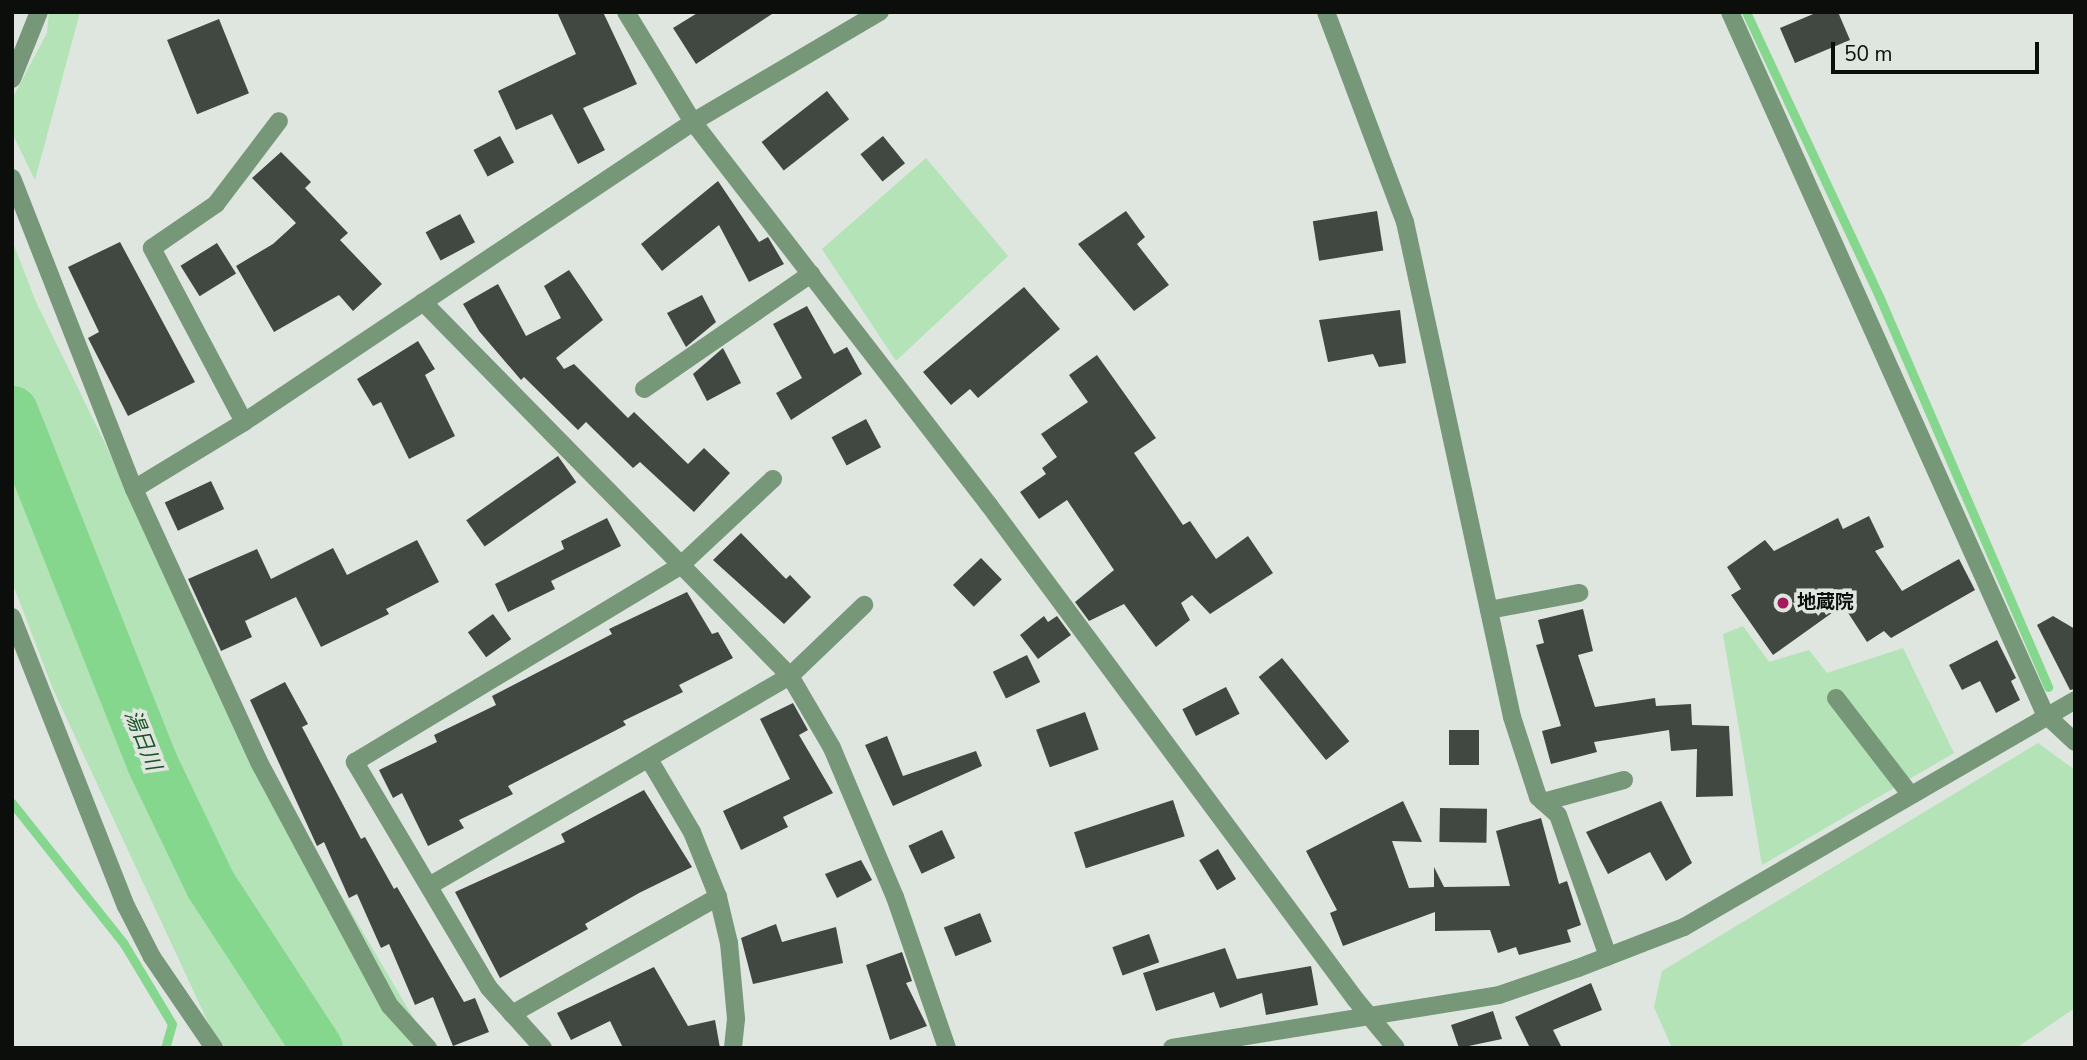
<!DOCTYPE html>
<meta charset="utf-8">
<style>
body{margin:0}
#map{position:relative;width:2087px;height:1060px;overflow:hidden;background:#dee6df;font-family:"Nunito Sans","Noto Sans JP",sans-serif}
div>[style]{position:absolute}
.green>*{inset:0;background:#b3e3b6}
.stream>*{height:9px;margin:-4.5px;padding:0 4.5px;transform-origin:4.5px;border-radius:4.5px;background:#86d78e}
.river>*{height:51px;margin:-25.5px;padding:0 25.5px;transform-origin:25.5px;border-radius:25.5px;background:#86d78e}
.building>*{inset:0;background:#414741;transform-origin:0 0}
.street>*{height:18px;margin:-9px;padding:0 9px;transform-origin:9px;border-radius:9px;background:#779779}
.dots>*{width:19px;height:19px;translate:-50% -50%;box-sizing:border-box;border:4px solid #dee6df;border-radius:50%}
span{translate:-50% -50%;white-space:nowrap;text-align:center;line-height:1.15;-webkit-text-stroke:7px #dee6df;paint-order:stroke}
.poi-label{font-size:19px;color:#0c0e0c;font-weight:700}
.left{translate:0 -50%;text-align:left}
.water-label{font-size:21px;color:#1b5224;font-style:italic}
.frame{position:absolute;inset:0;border:14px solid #0c0e0c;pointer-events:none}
.scale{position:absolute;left:1831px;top:42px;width:208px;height:32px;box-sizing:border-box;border:4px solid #0c0e0c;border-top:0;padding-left:9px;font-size:21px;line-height:24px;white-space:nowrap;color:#0c0e0c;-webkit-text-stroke:5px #dee6df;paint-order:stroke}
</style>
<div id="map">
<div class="green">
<i style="clip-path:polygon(49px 12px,80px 12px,35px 180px,12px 133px,12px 99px,47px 33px)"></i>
<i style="clip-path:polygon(926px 158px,1008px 256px,896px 361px,822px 249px)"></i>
<i style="clip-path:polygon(12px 240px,36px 302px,246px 733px,431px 1048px,220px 1048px,53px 689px,12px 582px)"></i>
<i style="clip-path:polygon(1743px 626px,1769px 662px,1809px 650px,1827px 673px,1903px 648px,1954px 753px,1762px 865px,1723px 634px)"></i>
<i style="clip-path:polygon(2038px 743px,2075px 770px,2075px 1008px,2016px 1048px,1672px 1048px,1654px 1007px,1662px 971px)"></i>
</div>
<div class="stream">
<i style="left:1746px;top:12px;width:314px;rotate:64.9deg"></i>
<i style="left:1879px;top:296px;width:426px;rotate:66.6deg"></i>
<i style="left:12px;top:803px;width:180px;rotate:51.5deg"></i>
<i style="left:124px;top:944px;width:93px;rotate:59deg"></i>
<i style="left:172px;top:1024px;width:25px;rotate:106deg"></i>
</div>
<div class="river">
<i style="left:12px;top:411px;width:379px;rotate:68.3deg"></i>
<i style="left:152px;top:763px;width:134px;rotate:64.4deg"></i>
<i style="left:210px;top:884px;width:196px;rotate:56.9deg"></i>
</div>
<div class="building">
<i style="clip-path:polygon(557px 12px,603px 12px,637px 84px,583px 108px,605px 150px,578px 164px,552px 114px,516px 130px,498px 91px,576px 54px)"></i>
<i style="clip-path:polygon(699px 12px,775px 12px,696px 64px,673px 28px)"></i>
<i style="clip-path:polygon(1818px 12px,1838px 12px,1850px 40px,1795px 63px,1780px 28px)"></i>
<i style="left:219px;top:19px;width:80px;height:56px;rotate:68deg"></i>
<i style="left:827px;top:91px;width:36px;height:83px;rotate:52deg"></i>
<i style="left:500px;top:136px;width:30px;height:30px;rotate:62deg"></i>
<i style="left:883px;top:136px;width:35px;height:29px;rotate:51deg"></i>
<i style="clip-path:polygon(281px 152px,311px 182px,305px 188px,348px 233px,340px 240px,382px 284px,353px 311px,339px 295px,274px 332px,236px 266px,273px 244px,296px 223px,252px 178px)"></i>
<i style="clip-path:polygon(718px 181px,759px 242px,768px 237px,784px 264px,749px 282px,719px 225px,662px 271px,641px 244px)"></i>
<i style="clip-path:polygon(1126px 211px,1145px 237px,1137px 244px,1169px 285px,1134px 311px,1078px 244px)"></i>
<i style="left:1377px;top:211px;width:40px;height:65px;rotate:81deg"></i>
<i style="left:460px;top:214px;width:32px;height:39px;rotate:62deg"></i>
<i style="clip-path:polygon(120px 242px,195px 382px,128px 416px,88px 338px,99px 332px,68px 267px)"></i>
<i style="left:217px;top:243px;width:36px;height:43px;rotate:58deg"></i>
<i style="clip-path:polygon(569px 270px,603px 320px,556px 358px,564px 369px,574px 364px,628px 418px,634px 412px,688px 464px,704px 448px,730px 473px,694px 512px,640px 462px,633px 468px,586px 422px,578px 430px,524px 377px,521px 380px,479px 331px,463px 304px,498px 284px,526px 336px,561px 318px,544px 286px)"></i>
<i style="clip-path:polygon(1024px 287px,1060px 329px,978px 398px,970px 389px,951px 405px,923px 372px)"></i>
<i style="clip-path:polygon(702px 295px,716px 322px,686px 347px,667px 313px)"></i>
<i style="clip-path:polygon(807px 306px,834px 354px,847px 347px,862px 374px,791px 420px,776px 393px,802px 378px,773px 324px)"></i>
<i style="clip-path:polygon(1400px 310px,1406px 363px,1379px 367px,1373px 354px,1328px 362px,1319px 320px)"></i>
<i style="clip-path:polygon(418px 341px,435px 369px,425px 375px,455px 436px,409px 459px,381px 402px,373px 406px,357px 379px)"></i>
<i style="clip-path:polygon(723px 348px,741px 383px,707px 401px,693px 374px)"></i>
<i style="clip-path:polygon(1097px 355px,1156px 438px,1134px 453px,1183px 525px,1190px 521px,1216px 559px,1248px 536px,1273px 573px,1210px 614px,1192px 595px,1181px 603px,1190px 620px,1156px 647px,1124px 604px,1089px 621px,1075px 602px,1114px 570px,1067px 500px,1039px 519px,1020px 492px,1046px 474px,1042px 468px,1057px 457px,1041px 434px,1088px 402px,1069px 375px)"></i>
<i style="left:866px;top:419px;width:32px;height:39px;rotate:62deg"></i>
<i style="left:558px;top:456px;width:32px;height:112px;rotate:55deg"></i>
<i style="left:211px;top:481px;width:31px;height:51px;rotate:65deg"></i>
<i style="clip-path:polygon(1869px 516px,1884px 547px,1875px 551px,1902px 591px,1959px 559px,1975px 590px,1891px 638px,1884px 631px,1867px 642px,1843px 605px,1773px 655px,1731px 595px,1741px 589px,1727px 567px,1765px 540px,1774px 551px,1838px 518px,1843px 529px)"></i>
<i style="clip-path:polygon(607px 518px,621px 546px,551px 581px,555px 589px,508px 612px,495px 584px,564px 549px,561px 541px)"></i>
<i style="clip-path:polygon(741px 533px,786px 579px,790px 575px,811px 597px,784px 624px,713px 560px)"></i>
<i style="clip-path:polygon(417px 540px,439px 582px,386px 609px,389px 614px,321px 647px,296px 597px,245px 621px,252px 637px,221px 651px,188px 579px,257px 549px,271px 579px,333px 548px,347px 575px)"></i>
<i style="left:981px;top:558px;width:30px;height:39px;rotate:46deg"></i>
<i style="clip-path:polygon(687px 592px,712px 634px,718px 632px,733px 658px,679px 685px,683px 692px,623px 721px,626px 725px,508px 786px,513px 794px,459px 820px,464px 828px,428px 846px,402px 793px,393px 798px,379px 770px,437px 742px,434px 735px,496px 705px,492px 696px,612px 634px,609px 629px)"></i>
<i style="clip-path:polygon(1583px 609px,1593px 651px,1578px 655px,1595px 707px,1655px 698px,1656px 706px,1691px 704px,1692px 725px,1729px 726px,1733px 796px,1696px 797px,1697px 749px,1671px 751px,1669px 730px,1594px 742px,1597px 752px,1551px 764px,1542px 731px,1561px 726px,1536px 645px,1544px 643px,1538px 620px)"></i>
<i style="left:493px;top:614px;width:31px;height:31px;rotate:54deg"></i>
<i style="clip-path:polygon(1044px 616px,1048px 622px,1057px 616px,1071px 635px,1038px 659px,1020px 635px)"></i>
<i style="clip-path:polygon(2053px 616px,2075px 629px,2075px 689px,2070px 690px,2037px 625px)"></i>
<i style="clip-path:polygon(1997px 640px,2016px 678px,2011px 681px,2020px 700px,1996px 713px,1980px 681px,1962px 690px,1949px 665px)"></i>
<i style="left:1027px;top:655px;width:30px;height:38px;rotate:64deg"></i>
<i style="left:1282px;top:658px;width:107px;height:30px;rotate:51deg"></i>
<i style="clip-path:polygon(285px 682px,308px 724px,302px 727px,361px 839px,365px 837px,394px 889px,397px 887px,464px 1002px,475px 998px,489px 1032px,453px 1046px,433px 997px,415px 1005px,389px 944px,381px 948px,357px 894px,349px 898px,324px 842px,317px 846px,250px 700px)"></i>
<i style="left:1226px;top:687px;width:30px;height:49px;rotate:63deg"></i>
<i style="clip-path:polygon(793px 703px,808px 730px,799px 735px,833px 793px,783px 817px,788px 827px,741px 850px,723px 811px,790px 779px,760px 719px)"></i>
<i style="left:1085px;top:712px;width:40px;height:52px;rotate:70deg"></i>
<i style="left:1449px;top:730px;width:30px;height:35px"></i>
<i style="clip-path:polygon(887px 736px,903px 776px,976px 751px,982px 766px,893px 806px,865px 745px)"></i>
<i style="clip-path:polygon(644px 790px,692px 867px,639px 893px,585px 924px,588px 929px,500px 978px,455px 892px,565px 842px,561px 834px)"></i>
<i style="left:1173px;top:800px;width:38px;height:104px;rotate:72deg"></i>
<i style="clip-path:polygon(1403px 801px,1422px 842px,1392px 841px,1409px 888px,1434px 887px,1434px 867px,1444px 887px,1510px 886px,1496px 831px,1541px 818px,1559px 884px,1567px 881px,1581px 925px,1567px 930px,1571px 942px,1519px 955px,1516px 947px,1498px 953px,1490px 930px,1435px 931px,1435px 912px,1343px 946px,1330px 913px,1337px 910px,1306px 851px)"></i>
<i style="clip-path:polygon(1661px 801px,1692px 863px,1666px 881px,1650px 852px,1608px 874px,1586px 832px)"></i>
<i style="left:1440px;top:808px;width:47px;height:34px;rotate:1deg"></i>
<i style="left:942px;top:830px;width:31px;height:37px;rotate:65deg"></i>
<i style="left:1218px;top:849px;width:35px;height:22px;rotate:59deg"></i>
<i style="clip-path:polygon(861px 860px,872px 880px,837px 898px,825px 874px)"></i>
<i style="left:980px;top:913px;width:31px;height:39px;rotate:68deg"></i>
<i style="clip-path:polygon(776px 924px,782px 942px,836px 927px,843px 963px,753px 984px,741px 938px)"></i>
<i style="left:1149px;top:934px;width:30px;height:39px;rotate:70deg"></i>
<i style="clip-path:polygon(1225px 948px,1237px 979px,1311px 966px,1318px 1005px,1266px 1015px,1262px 993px,1220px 1008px,1214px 992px,1156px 1011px,1143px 973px)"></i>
<i style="clip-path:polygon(902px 952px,912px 981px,906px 983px,927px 1026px,890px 1040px,866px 965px)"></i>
<i style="clip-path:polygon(654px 967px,688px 1026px,715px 1020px,720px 1048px,623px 1048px,610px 1021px,571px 1040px,557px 1013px)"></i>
<i style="clip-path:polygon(1591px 983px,1602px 1010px,1553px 1030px,1562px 1048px,1530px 1048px,1515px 1017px)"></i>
<i style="clip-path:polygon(1493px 1011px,1502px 1039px,1459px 1048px,1451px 1025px)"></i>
</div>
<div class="street">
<i style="left:626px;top:12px;width:129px;rotate:58.7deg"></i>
<i style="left:693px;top:122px;width:484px;rotate:52.3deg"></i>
<i style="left:989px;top:505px;width:616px;rotate:53.45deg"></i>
<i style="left:1356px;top:1000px;width:62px;rotate:50.2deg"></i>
<i style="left:1326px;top:12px;width:224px;rotate:69.4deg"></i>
<i style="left:1405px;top:222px;width:506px;rotate:77.8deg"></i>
<i style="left:1512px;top:717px;width:84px;rotate:72deg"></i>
<i style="left:1538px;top:797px;width:27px;rotate:42deg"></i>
<i style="left:1558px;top:815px;width:150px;rotate:70.5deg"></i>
<i style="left:1730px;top:12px;width:769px;rotate:65.83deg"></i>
<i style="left:2045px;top:714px;width:41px;rotate:43deg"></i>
<i style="left:12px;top:79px;width:72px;rotate:-68.1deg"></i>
<i style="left:12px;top:178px;width:334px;rotate:68.6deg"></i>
<i style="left:134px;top:489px;width:302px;rotate:65.4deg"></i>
<i style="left:260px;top:764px;width:275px;rotate:61.8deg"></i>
<i style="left:390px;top:1006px;width:57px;rotate:47.9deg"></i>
<i style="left:423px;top:302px;width:524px;rotate:45.54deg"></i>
<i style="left:790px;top:676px;width:83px;rotate:59.7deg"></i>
<i style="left:832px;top:748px;width:162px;rotate:67.1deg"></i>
<i style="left:895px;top:897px;width:160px;rotate:71deg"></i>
<i style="left:644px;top:389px;width:203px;rotate:-34.6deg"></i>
<i style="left:244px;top:422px;width:197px;rotate:-117.9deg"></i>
<i style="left:152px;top:248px;width:78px;rotate:-34.5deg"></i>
<i style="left:216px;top:204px;width:104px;rotate:-52.8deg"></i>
<i style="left:134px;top:489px;width:129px;rotate:-31.3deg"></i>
<i style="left:244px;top:422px;width:540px;rotate:-33.75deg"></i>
<i style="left:693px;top:122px;width:217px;rotate:-30.5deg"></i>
<i style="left:1489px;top:610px;width:92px;rotate:-10.7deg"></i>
<i style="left:12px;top:617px;width:311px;rotate:68.5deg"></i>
<i style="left:126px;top:906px;width:57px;rotate:63deg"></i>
<i style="left:152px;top:957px;width:110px;rotate:55.7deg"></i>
<i style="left:1836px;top:698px;width:121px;rotate:52.4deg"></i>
<i style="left:650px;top:761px;width:82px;rotate:59.4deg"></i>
<i style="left:692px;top:832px;width:70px;rotate:68.2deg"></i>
<i style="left:718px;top:897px;width:47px;rotate:76.6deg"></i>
<i style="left:729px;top:943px;width:76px;rotate:84.7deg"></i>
<i style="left:736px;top:1019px;width:29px;rotate:96deg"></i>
<i style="left:1543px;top:802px;width:84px;rotate:-15.2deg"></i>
<i style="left:429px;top:886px;width:418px;rotate:-30.2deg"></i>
<i style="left:790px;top:676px;width:103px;rotate:-43.8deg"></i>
<i style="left:512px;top:1014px;width:237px;rotate:-29.6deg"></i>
<i style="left:543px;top:1048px;width:81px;rotate:-132deg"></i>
<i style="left:489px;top:988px;width:263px;rotate:-120.7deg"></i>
<i style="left:355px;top:762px;width:381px;rotate:-31.1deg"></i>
<i style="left:681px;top:565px;width:126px;rotate:-43.1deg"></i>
<i style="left:1172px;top:1048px;width:331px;rotate:-9.2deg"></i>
<i style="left:1499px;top:995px;width:83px;rotate:-18.9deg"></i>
<i style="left:1578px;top:968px;width:114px;rotate:-21.1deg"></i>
<i style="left:1684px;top:927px;width:452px;rotate:-30.1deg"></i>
</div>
<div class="dots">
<i style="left:1783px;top:603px;background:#a3185f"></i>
</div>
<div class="poi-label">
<span class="left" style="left:1797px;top:603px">地蔵院</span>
</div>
<div class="water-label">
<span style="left:143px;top:740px;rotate:68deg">湯日川</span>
</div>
<div class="frame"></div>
<div class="scale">50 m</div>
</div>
